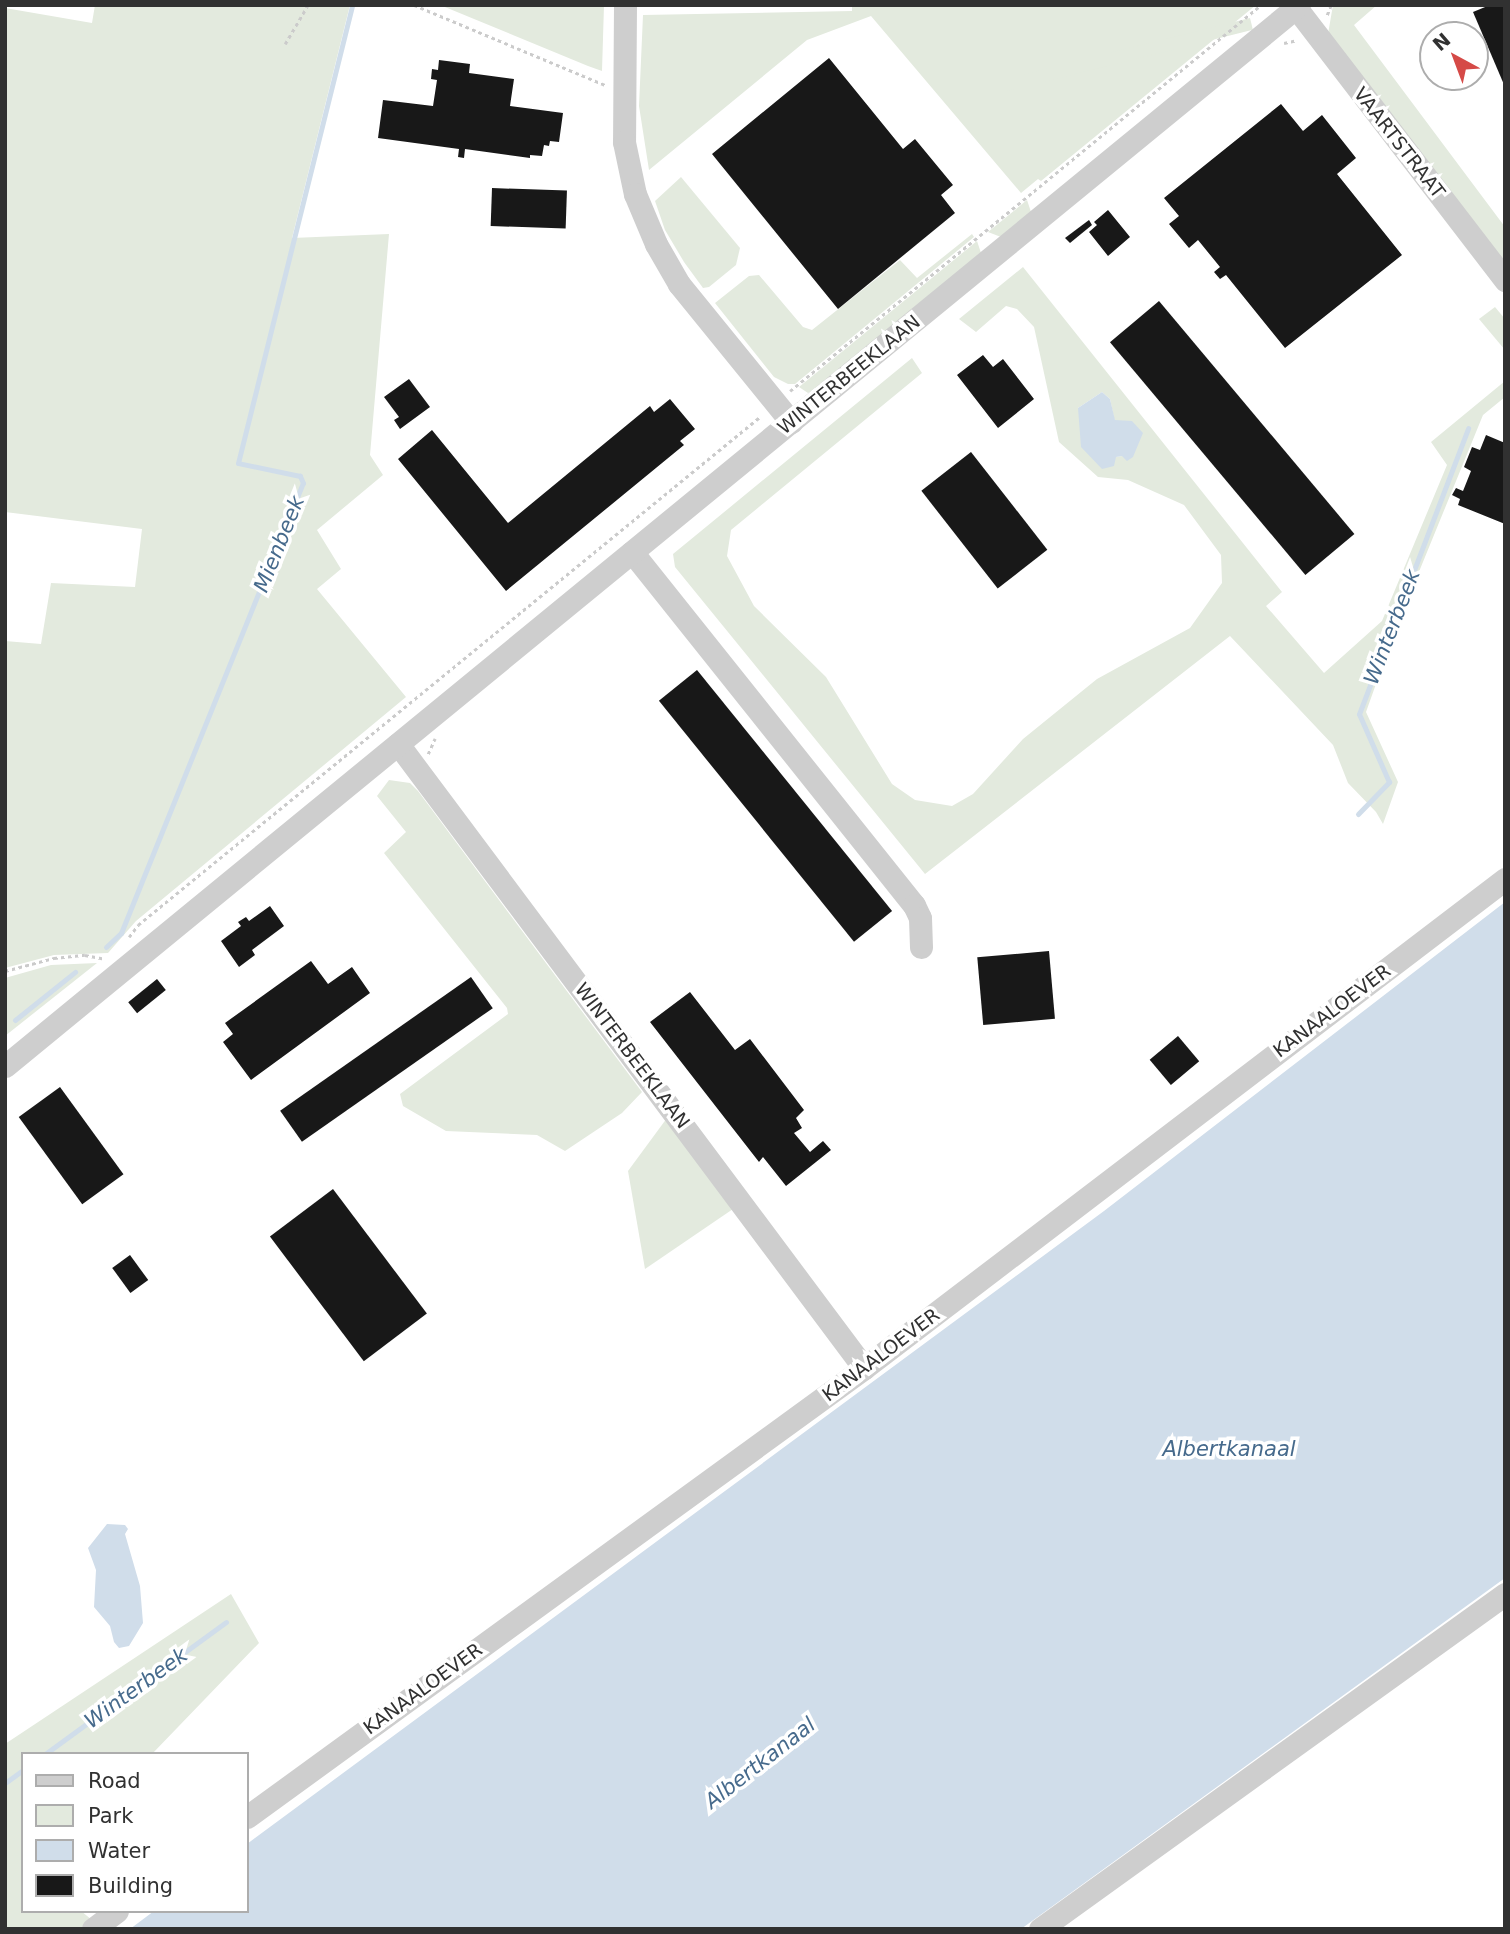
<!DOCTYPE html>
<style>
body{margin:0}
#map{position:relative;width:1510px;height:1934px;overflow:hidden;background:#fff;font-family:"DejaVu Sans",sans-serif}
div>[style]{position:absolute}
.green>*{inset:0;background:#e3eade;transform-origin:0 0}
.water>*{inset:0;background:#d0ddea}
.stream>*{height:5px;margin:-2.5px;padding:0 2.5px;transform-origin:2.5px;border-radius:2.5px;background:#d0ddea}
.building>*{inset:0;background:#181818;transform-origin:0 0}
.path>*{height:2.5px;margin-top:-1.25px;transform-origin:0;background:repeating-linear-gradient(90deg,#cbcbcb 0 3.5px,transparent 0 7px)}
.minor>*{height:23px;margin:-11.5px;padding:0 11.5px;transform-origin:11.5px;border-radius:11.5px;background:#cecece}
span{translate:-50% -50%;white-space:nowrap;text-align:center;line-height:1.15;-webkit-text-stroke:7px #fff;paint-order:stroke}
.street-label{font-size:19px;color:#313131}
.water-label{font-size:21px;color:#466a8c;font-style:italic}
.frame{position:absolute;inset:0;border:7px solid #313131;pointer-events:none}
.legend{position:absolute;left:21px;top:1752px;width:228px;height:161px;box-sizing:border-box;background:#fff;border:2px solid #adadad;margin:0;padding:9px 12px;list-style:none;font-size:21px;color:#313131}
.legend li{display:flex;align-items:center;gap:14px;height:35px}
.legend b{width:35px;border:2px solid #adadad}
.north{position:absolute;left:1419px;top:21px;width:70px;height:70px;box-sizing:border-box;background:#fff;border:2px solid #adadad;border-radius:50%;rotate:319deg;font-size:19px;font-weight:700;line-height:28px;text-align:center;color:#313131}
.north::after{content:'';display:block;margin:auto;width:24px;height:32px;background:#d54a47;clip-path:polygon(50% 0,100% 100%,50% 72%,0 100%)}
</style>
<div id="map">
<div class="green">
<i style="clip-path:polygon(95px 5px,350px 5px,292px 238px,389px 234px,370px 455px,383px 475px,317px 530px,341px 569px,317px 589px,406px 697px,136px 921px,108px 953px,54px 955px,5px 968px,5px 641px,41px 644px,51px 583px,135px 587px,142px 529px,5px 512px,5px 8px,92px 23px)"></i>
<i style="clip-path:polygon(440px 5px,604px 5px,602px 71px,588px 66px)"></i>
<i style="clip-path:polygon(852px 5px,1256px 5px,1041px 181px,1038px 179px,1021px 193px,871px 16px,807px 40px,649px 170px,639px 106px,643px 15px,852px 11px)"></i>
<i style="clip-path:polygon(1333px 5px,1377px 5px,1354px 25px,1505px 227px,1505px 264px,1328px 34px)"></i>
<i style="left:1250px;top:18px;width:12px;height:267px;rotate:76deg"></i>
<i style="clip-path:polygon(681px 177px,740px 248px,736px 265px,709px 287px,703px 288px,684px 262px,665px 230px,655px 201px)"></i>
<i style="clip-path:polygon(1027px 200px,1031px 212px,1001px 237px,988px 232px)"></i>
<i style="clip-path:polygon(972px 234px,974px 237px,795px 384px,788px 384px,774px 377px,715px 303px,749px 276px,759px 275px,803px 327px,812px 330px,900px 260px,917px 278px)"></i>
<i style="clip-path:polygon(977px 241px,981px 253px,812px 391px,808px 393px,799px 387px)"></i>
<i style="clip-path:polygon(evenodd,1023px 267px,1282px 592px,1266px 606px,1324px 673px,1382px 621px,1447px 465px,1431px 442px,1505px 381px,1505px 397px,1483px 415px,1396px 628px,1366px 712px,1398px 782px,1383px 824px,1376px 812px,1348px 783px,1333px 745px,1230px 636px,925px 874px,675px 567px,673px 554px,912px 358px,922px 373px,731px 530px,727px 556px,754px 606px,826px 677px,892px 784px,915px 800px,952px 806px,973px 794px,1023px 739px,1097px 679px,1190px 628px,1222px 583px,1221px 555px,1184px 505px,1128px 480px,1098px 477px,1059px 442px,1034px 327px,1017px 309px,1006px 306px,976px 332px,959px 319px,1023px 267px,1102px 392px,1110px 399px,1122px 456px,1115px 457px,1078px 408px,1102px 392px)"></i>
<i style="clip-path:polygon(1495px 307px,1505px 319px,1505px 350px,1479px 319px)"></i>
<i style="clip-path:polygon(389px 780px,410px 783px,418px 791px,642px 1092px,622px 1113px,565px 1151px,537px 1135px,446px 1131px,403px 1106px,400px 1094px,508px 1014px,507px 1008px,384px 853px,406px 832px,377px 796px)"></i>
<i style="clip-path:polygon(97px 963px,5px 1036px,5px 978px,51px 965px)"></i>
<i style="clip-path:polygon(667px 1118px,733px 1209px,645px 1269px,628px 1171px)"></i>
<i style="clip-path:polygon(231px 1594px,259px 1643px,152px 1754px,23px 1754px,23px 1911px,81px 1911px,92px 1920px,79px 1929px,5px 1929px,5px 1744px)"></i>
</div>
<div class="water">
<i style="clip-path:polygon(1102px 392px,1110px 399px,1115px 420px,1132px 421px,1143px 433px,1133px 457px,1127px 461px,1122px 456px,1116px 457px,1114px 466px,1102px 469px,1081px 447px,1078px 408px)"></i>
<i style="clip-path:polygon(1505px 902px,1505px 1578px,1021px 1929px,130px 1929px,154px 1911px,247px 1911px,247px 1844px,1104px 1211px)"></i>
<i style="clip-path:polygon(107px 1524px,125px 1525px,128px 1529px,125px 1534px,140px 1586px,143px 1623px,129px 1646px,119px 1648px,114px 1642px,110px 1626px,94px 1607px,96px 1570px,88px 1548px)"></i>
</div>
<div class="stream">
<i style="left:1358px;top:814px;width:45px;rotate:-45.9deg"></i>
<i style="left:1389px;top:782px;width:74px;rotate:-113.8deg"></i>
<i style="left:1359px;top:714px;width:306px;rotate:-69.1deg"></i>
<i style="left:106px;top:947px;width:21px;rotate:-43deg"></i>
<i style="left:121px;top:933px;width:485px;rotate:-68deg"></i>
<i style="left:303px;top:483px;width:8px;rotate:-113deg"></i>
<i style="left:300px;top:476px;width:63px;rotate:-168.2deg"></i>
<i style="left:238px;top:463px;width:472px;rotate:-76deg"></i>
<i style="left:15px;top:1020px;width:77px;rotate:-38.7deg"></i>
<i style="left:45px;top:1754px;width:224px;rotate:-36.1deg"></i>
<i style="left:5px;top:1783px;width:22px;rotate:-36deg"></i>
</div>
<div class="building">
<i style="clip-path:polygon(1490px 5px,1505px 5px,1505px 87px,1473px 12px)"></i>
<i style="clip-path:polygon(829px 58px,903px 149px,915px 139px,953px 185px,941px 195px,955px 213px,838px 309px,712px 154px)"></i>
<i style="clip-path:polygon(439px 60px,470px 64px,469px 73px,514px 79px,510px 106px,563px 113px,559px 142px,550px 141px,549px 146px,544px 145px,542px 156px,530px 155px,530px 158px,465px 149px,464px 158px,458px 157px,459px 149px,378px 138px,383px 100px,433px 106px,437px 80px,431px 79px,432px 69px,438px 70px)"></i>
<i style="clip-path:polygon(1281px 104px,1303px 131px,1322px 115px,1356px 158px,1337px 174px,1402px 255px,1285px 348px,1226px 275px,1220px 279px,1214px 272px,1220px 267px,1198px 240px,1189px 248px,1169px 224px,1179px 216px,1164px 198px)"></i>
<i style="left:492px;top:188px;width:75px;height:38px;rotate:2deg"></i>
<i style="clip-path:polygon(1108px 210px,1130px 237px,1108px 256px,1089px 232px,1097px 225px,1094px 222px)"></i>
<i style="clip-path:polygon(1089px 220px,1092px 225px,1070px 243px,1065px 238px)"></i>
<i style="left:1159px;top:301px;width:304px;height:64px;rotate:50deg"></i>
<i style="clip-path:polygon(983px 355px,993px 367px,1003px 359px,1034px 399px,998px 428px,957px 375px)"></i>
<i style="clip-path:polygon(409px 379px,430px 407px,400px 429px,394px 420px,399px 417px,384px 397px)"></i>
<i style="clip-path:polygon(670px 399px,695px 429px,680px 441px,684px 445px,506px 591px,398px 459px,432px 430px,508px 523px,650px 406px,654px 412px)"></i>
<i style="clip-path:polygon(1486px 435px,1505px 443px,1505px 524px,1458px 505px,1460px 499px,1452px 495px,1456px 488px,1463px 491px,1471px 471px,1464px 467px,1472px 447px,1480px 450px)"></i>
<i style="left:971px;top:452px;width:124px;height:63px;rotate:52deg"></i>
<i style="left:697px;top:670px;width:310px;height:49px;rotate:51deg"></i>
<i style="clip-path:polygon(270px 906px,284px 926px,252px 950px,255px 955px,239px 967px,221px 941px,241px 926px,238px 922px,246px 917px,249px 921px)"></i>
<i style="left:1049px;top:951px;width:68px;height:72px;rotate:85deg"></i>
<i style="clip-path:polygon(311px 961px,328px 984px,352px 967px,370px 993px,251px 1080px,223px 1042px,233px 1034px,225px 1023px)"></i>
<i style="left:471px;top:977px;width:38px;height:233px;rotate:55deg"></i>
<i style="left:157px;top:979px;width:14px;height:37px;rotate:51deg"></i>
<i style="clip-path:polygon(690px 992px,735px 1050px,750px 1039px,804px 1110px,796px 1118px,802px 1128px,794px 1133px,810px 1152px,823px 1141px,831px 1150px,786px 1186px,763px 1157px,759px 1162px,650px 1022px)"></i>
<i style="left:1178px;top:1036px;width:33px;height:37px;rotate:50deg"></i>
<i style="left:60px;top:1087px;width:108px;height:51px;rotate:54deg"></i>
<i style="left:333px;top:1189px;width:156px;height:79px;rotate:53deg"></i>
<i style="left:130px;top:1255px;width:31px;height:22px;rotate:54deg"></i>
</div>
<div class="path">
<i style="left:414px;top:5px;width:207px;rotate:22.7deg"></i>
<i style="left:1327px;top:15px;width:11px;rotate:-68deg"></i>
<i style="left:1284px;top:43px;width:14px;rotate:-12deg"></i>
<i style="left:285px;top:44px;width:45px;rotate:-59.5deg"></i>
<i style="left:790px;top:391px;width:609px;rotate:-39.34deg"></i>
<i style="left:428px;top:754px;width:17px;rotate:-66deg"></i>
<i style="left:129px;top:937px;width:15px;rotate:-53deg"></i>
<i style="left:138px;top:925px;width:804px;rotate:-39.25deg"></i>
<i style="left:5px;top:971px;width:51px;rotate:-14.9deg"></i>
<i style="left:54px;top:958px;width:31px;rotate:-6deg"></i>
<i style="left:85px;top:955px;width:20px;rotate:11deg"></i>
</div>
<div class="minor">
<i style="left:625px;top:5px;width:137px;rotate:90.4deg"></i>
<i style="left:624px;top:142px;width:53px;rotate:78.1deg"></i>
<i style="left:635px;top:194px;width:54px;rotate:67.2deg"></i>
<i style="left:656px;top:244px;width:46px;rotate:60.1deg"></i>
<i style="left:679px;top:284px;width:178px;rotate:50.9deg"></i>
<i style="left:1294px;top:5px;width:347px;rotate:52.5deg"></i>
<i style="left:632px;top:552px;width:452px;rotate:51.4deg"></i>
<i style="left:914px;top:905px;width:14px;rotate:65deg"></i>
<i style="left:920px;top:918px;width:29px;rotate:88deg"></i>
<i style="left:398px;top:744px;width:779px;rotate:53.25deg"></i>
<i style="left:5px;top:1066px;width:1673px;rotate:-39.35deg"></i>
<i style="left:247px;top:1817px;width:763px;rotate:-36.04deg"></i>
<i style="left:864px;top:1368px;width:806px;rotate:-37.34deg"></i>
<i style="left:93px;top:1929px;width:30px;rotate:-37deg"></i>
<i style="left:1040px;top:1929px;width:573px;rotate:-35.77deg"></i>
</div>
<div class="street-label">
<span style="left:1399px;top:143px;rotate:52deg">VAARTSTRAAT</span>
<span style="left:849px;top:375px;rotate:-39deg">WINTERBEEKLAAN</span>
<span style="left:1332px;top:1011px;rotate:-37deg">KANAALOEVER</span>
<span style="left:632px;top:1056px;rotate:53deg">WINTERBEEKLAAN</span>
<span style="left:881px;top:1355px;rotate:-37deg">KANAALOEVER</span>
<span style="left:423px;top:1689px;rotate:-36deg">KANAALOEVER</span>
</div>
<div class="water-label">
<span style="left:279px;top:544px;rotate:-68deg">Mienbeek</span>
<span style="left:1392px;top:627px;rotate:-69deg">Winterbeek</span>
<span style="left:1229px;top:1449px">Albertkanaal</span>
<span style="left:136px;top:1688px;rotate:-36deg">Winterbeek</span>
<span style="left:760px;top:1763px;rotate:-38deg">Albertkanaal</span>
</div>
<div class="frame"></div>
<ul class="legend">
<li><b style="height:9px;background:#cecece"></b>Road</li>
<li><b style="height:19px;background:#e3eade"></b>Park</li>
<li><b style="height:19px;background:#d0ddea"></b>Water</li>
<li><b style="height:19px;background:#181818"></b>Building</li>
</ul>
<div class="north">N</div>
</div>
